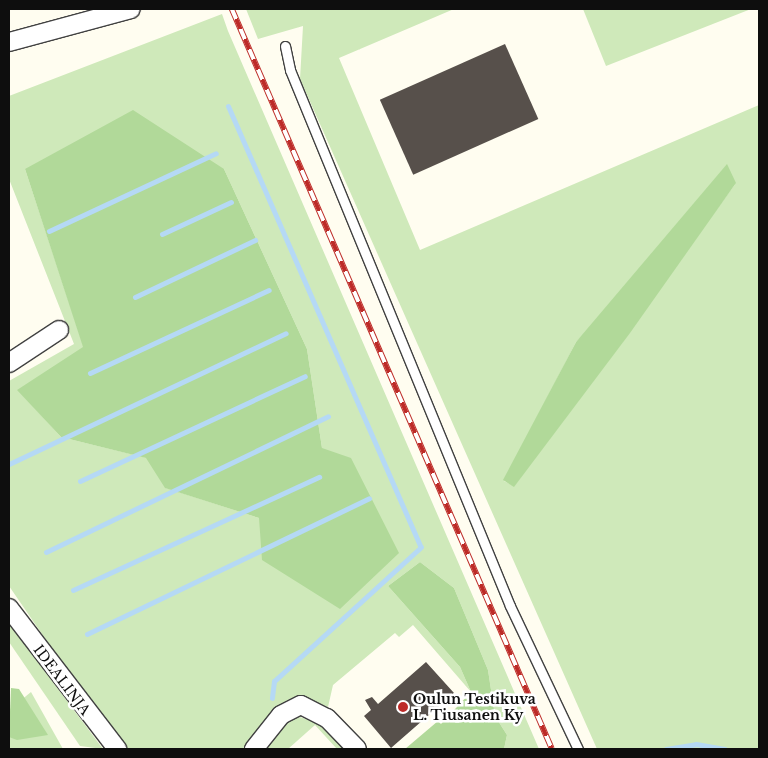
<!DOCTYPE html>
<style>
body{margin:0}
#map{position:relative;width:768px;height:758px;overflow:hidden;background:#fffdf0;font-family:"Libre Baskerville",serif}
div>[style]{position:absolute}
.green>*{inset:0;background:#cfe9ba}
.forest>*{inset:0;background:#b1d999}
.stream>*{height:5px;margin:-2.5px;padding:0 2.5px;transform-origin:2.5px;border-radius:2.5px;background:#b5d9f5}
.building>*{inset:0;background:#57504b;transform-origin:0 0}
.roads{filter:drop-shadow(1px 0 #414141) drop-shadow(-1px 0 #414141) drop-shadow(0 1px #414141) drop-shadow(0 -1px #414141)}
.lane>*{height:9px;margin:-4.5px;padding:0 4.5px;transform-origin:4.5px;border-radius:4.5px;background:#fff}
.street>*{height:18px;margin:-9px;padding:0 9px;transform-origin:9px;border-radius:9px;background:#fff}
.rail>*{height:5.5px;margin-top:-2.75px;transform-origin:0;background:repeating-linear-gradient(90deg,#fff 0 11px,#bd2b28 0 22px);box-sizing:border-box;border-block:1px solid #bd2b28}
.dots>*{width:14px;height:14px;translate:-50% -50%;box-sizing:border-box;border:2px solid #fff;border-radius:50%}
span{translate:-50% -50%;white-space:nowrap;text-align:center;line-height:1.15;-webkit-text-stroke:5px #fff;paint-order:stroke}
.street-label{font-size:14px;color:#0e0e0e}
.poi-label{font-size:14px;color:#0e0e0e;font-weight:700}
.left{translate:0 -50%;text-align:left}
.frame{position:absolute;inset:0;border:10px solid #0e0e0e;pointer-events:none}
</style>
<div id="map">
<div class="green">
<i style="clip-path:polygon(evenodd,246px 9px,454px 9px,339px 58px,420px 250px,759px 105px,759px 749px,597px 749px,300px 79px,303px 26px,258px 39px,246px 9px,736px 183px,514px 486px,504px 481px,576px 342px,736px 183px)"></i>
<i style="clip-path:polygon(583px 9px,751px 9px,606px 66px)"></i>
<i style="clip-path:polygon(evenodd,222px 14px,228px 31px,539px 749px,504px 749px,507px 735px,495px 716px,488px 670px,454px 588px,420px 562px,388px 586px,460px 667px,471px 692px,413px 625px,399px 637px,395px 633px,333px 685px,328px 707px,300px 695px,286px 701px,247px 749px,127px 749px,90px 704px,9px 586px,9px 381px,74px 344px,9px 179px,9px 96px,222px 14px,25px 169px,224px 169px,307px 349px,322px 448px,259px 518px,166px 488px,147px 458px,61px 437px,18px 390px,84px 348px,25px 169px)"></i>
<i style="clip-path:polygon(9px 627px,11px 626px,103px 749px,80px 746px,9px 642px)"></i>
<i style="clip-path:polygon(31px 692px,63px 749px,9px 749px,9px 710px)"></i>
<i style="clip-path:polygon(300px 717px,319px 723px,346px 749px,337px 749px,315px 725px,288px 749px,263px 749px,288px 721px)"></i>
</div>
<div class="forest">
<i style="clip-path:polygon(133px 110px,224px 169px,307px 349px,322px 448px,351px 458px,399px 553px,340px 609px,262px 560px,259px 518px,165px 488px,146px 458px,61px 437px,17px 390px,83px 347px,25px 169px)"></i>
<i style="clip-path:polygon(727px 164px,736px 183px,630px 333px,514px 487px,503px 480px,576px 342px)"></i>
<i style="clip-path:polygon(420px 562px,454px 588px,488px 670px,495px 716px,507px 735px,504px 749px,405px 749px,438px 721px,441px 724px,471px 692px,460px 667px,388px 586px)"></i>
<i style="clip-path:polygon(11px 688px,19px 689px,48px 735px,17px 740px,9px 737px)"></i>
</div>
<div class="stream">
<i style="left:228px;top:106px;width:481px;rotate:66.4deg"></i>
<i style="left:421px;top:547px;width:199px;rotate:137.6deg"></i>
<i style="left:274px;top:681px;width:17px;rotate:97deg"></i>
<i style="left:49px;top:231px;width:184px;rotate:-25deg"></i>
<i style="left:162px;top:234px;width:76px;rotate:-24.9deg"></i>
<i style="left:135px;top:297px;width:133px;rotate:-25.4deg"></i>
<i style="left:90px;top:373px;width:197px;rotate:-24.9deg"></i>
<i style="left:9px;top:464px;width:306px;rotate:-25.3deg"></i>
<i style="left:80px;top:481px;width:248px;rotate:-25deg"></i>
<i style="left:46px;top:552px;width:313px;rotate:-25.7deg"></i>
<i style="left:73px;top:590px;width:271px;rotate:-24.7deg"></i>
<i style="left:87px;top:634px;width:313px;rotate:-25.7deg"></i>
<i style="left:666px;top:749px;width:30px;rotate:-9deg"></i>
<i style="left:696px;top:744px;width:29px;rotate:10deg"></i>
</div>
<div class="building">
<i style="left:505px;top:44px;width:82px;height:137px;rotate:66deg"></i>
<i style="clip-path:polygon(426px 662px,454px 693px,391px 748px,364px 716px,371px 710px,365px 700px,372px 697px,378px 704px)"></i>
</div>
<div class="roads">
<div class="lane">
<i style="left:285px;top:46px;width:25px;rotate:78deg"></i>
<i style="left:290px;top:70px;width:579px;rotate:67.68deg"></i>
<i style="left:510px;top:606px;width:158px;rotate:64.6deg"></i>
</div>
<div class="street">
<i style="left:9px;top:42px;width:126px;rotate:-15.1deg"></i>
<i style="left:9px;top:363px;width:60px;rotate:-33.4deg"></i>
<i style="left:9px;top:608px;width:178px;rotate:52.5deg"></i>
<i style="left:254px;top:749px;width:43px;rotate:-51.5deg"></i>
<i style="left:281px;top:715px;width:22px;rotate:-27deg"></i>
<i style="left:301px;top:705px;width:29px;rotate:27deg"></i>
<i style="left:327px;top:718px;width:43px;rotate:45.9deg"></i>
</div>
</div>
<div class="rail">
<i style="left:232px;top:9px;width:806px;rotate:66.61deg"></i>
</div>
<div class="dots">
<i style="left:403px;top:707px;background:#bd2b28"></i>
</div>
<div class="street-label">
<span style="left:62px;top:680px;rotate:53deg">IDEALINJA</span>
</div>
<div class="poi-label">
<span class="left" style="left:413px;top:707px">Oulun Testikuva<br>L. Tiusanen Ky</span>
</div>
<div class="frame"></div>
</div>
